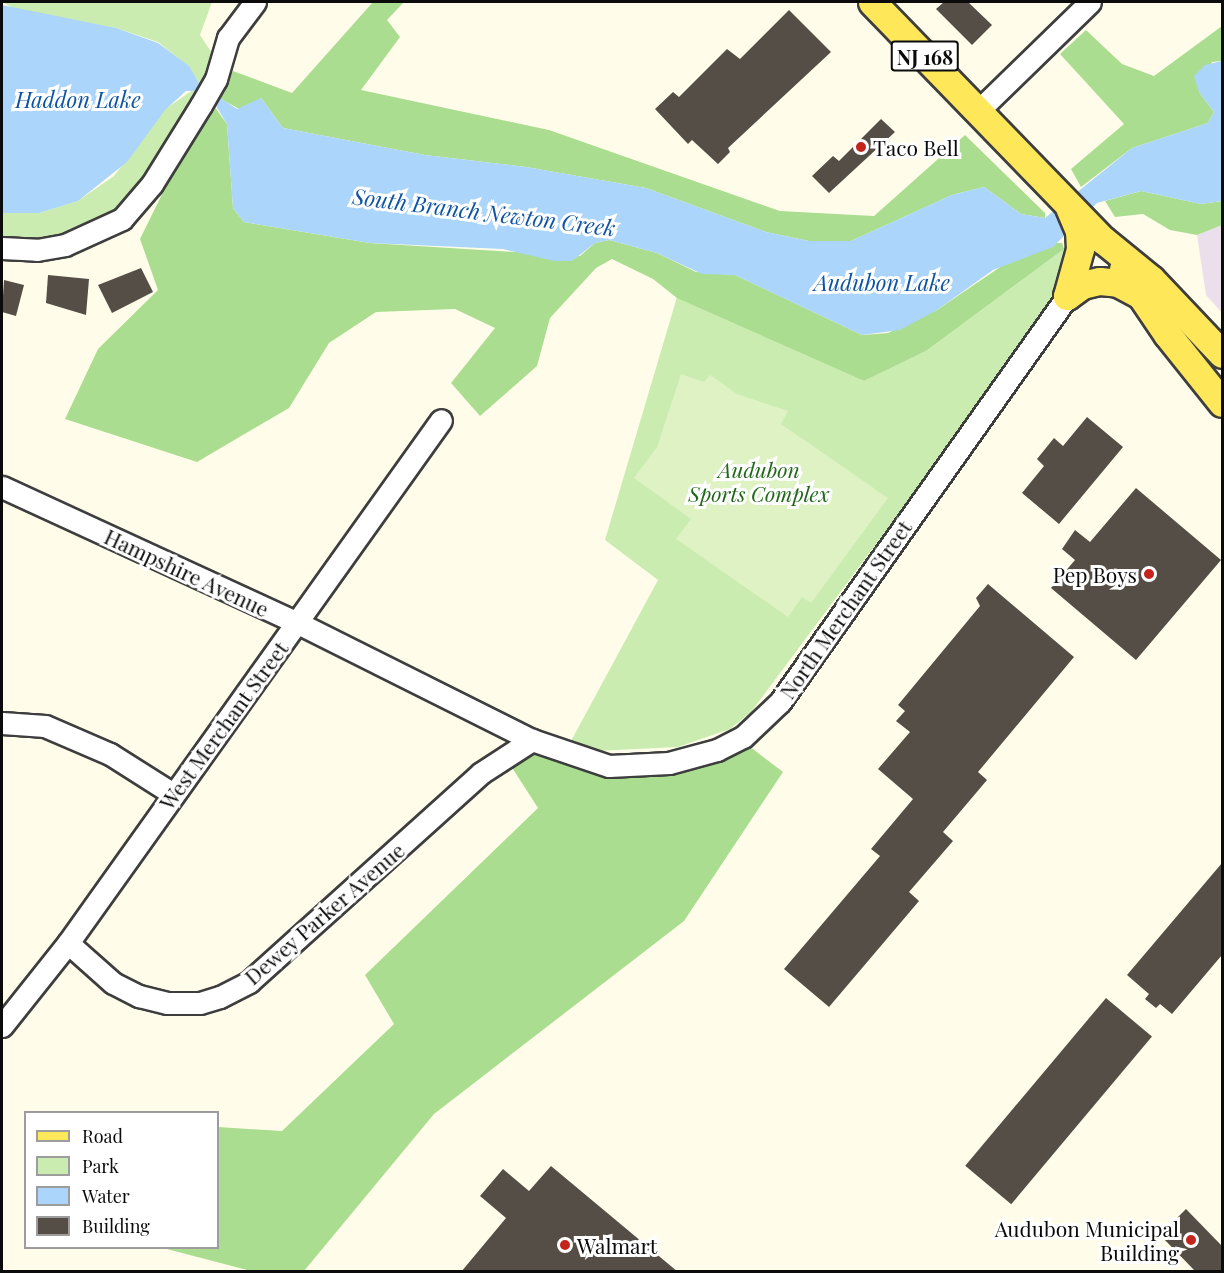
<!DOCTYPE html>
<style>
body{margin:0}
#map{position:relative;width:1224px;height:1273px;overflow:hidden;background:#fffdea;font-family:"Playfair Display",serif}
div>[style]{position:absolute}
.industrial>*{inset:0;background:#ebdfeb}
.green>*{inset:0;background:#caecb1}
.forest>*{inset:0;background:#abdd90}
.pitch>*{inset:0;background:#def2c4}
.water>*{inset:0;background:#abd5fa}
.building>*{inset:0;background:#554e47;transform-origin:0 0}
.roads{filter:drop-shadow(2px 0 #3e3e3e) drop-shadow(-2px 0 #3e3e3e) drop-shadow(0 2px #3e3e3e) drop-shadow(0 -2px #3e3e3e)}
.minor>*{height:21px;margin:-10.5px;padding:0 10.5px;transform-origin:10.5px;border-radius:10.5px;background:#fff}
.major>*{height:27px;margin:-13.5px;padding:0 13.5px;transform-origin:13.5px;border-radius:13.5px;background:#ffe75a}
.dots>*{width:16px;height:16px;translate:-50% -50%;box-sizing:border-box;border:3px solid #fff;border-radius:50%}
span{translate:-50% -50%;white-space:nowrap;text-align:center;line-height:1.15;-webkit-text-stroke:6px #fff;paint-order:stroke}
.shield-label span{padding:2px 4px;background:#fff;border:2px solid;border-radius:4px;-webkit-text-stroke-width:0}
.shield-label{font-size:20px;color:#0b0b0b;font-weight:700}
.poi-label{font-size:21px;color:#0b0b0b}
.left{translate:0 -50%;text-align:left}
.right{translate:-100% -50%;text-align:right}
.park-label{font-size:21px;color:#216718;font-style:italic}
.street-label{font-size:21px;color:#0b0b0b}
.water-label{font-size:22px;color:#0d54a4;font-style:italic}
.frame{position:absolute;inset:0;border:3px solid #0b0b0b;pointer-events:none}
.legend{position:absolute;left:24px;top:1111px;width:195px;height:138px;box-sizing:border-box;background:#fff;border:2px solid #9d9d9d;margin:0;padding:8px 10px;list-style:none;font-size:18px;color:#0b0b0b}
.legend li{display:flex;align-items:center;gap:12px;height:30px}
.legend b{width:30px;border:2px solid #9d9d9d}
</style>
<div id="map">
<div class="industrial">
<i style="clip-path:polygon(1222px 225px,1222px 313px,1206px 295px,1197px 235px)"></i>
</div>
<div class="green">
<i style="clip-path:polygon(2px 2px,212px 2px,200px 35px,212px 53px,213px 71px,143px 185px,110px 217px,64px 238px,2px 241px,2px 213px,39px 213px,78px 201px,114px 176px,164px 110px,200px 85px,188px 66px,158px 42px,116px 28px,15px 9px)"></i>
<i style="clip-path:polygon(1064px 249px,1081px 269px,751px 712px,730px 729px,678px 747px,595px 751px,571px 741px,658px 580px,605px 540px,677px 297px,864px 381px,926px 351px)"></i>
</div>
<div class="forest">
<i style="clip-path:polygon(373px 2px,404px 2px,387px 20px,400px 37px,361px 90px,549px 130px,780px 211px,874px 216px,965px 135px,1045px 213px,1045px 218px,1021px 214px,984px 187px,952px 195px,851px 241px,809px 241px,766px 232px,646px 188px,526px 167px,425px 155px,283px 128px,261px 98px,241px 110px,219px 98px,233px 71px,292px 93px)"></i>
<i style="clip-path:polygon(1222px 26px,1222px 61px,1212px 62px,1199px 92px,1214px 112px,1208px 123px,1132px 148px,1081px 187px,1071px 169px,1124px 124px,1060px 54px,1086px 30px,1122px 64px,1154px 76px)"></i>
<i style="clip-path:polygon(214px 106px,227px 124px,233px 208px,244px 222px,370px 243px,580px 256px,595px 243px,609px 240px,657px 253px,696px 272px,735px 275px,862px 335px,888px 333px,937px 310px,1009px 261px,1056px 243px,1062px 243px,1064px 249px,926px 351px,864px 381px,677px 298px,653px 279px,612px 259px,596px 268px,550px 318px,537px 366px,480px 416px,451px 383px,495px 328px,455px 309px,376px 312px,329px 343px,289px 408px,197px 462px,65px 419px,98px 349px,158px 290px,140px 239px,200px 117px)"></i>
<i style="clip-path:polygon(1141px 191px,1201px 204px,1222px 201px,1222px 225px,1197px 235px,1170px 230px,1143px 214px,1115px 217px,1105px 201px)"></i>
<i style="clip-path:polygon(542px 743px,609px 766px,749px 746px,783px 772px,684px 921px,434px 1114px,304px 1271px,251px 1271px,163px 1248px,218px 1248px,218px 1127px,282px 1131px,394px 1024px,365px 975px,538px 808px,511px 766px)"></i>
</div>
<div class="pitch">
<i style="clip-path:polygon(681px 374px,704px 382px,710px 375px,737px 394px,788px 411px,781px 424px,888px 498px,811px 603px,802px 597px,788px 617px,676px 539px,691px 519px,634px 478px,657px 447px)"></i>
</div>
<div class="water">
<i style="clip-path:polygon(2px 5px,116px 28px,158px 43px,189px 66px,200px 85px,237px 109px,261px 98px,283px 128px,425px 155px,526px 167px,646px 188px,766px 232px,809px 241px,851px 241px,952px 195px,984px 187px,1021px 214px,1045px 218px,1132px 148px,1208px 123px,1214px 112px,1199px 92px,1194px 76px,1205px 65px,1222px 61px,1222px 201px,1201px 204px,1141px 191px,1097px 203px,1053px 247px,993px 270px,937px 310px,900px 330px,862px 335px,735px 275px,702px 274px,657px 253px,609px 240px,595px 243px,572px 261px,554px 261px,503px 249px,370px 243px,244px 222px,233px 208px,227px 124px,213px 101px,196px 91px,186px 91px,165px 110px,127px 162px,78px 201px,39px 213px,2px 213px)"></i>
</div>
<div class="building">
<i style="clip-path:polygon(944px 2px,968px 2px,992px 25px,972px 45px,936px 9px)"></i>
<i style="clip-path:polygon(789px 10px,831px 52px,728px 148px,730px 152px,718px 164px,692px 140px,688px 144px,655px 109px,673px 92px,679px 97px,727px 49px,740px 59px)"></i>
<i style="clip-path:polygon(881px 119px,895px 132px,829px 193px,812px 176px,833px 156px,839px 161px)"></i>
<i style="clip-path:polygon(141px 268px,153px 292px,112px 313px,98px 285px)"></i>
<i style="clip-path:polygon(48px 275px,89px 279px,86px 315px,46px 303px)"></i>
<i style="clip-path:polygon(4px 280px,24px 285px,16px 316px,2px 312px)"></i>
<i style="clip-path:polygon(1087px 417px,1123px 447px,1059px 524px,1022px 493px,1044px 466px,1037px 459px,1054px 438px,1063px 446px)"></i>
<i style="clip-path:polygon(1136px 488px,1221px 560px,1136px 660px,1051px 588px,1075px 560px,1062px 549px,1075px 530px,1090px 542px)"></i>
<i style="clip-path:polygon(988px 584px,1074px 657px,978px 772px,987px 780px,943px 832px,953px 841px,909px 892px,919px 901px,829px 1007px,784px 969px,880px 856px,871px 849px,913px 799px,878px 769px,910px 732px,896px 721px,905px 711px,898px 705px,980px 606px,976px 598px)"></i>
<i style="clip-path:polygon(1222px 863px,1222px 955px,1172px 1014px,1160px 1004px,1156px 1008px,1145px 999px,1149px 994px,1127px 975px)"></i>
<i style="left:1106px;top:998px;width:60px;height:219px;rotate:40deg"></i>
<i style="clip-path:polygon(551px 1166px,678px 1272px,461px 1272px,506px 1218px,480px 1196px,503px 1169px,529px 1191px)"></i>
<i style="clip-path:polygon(1186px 1209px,1222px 1246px,1222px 1272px,1196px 1272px,1160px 1235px)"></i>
</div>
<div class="roads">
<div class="minor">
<i style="left:978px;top:111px;width:156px;rotate:-44.2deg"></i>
<i style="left:2px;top:248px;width:35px;rotate:3deg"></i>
<i style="left:37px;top:250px;width:28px;rotate:-10deg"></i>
<i style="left:65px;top:245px;width:63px;rotate:-24.5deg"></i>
<i style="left:122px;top:219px;width:46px;rotate:-49.4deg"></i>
<i style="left:152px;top:184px;width:93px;rotate:-58.2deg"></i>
<i style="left:201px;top:105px;width:30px;rotate:-60deg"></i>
<i style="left:216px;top:79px;width:43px;rotate:-73.7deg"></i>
<i style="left:228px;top:38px;width:45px;rotate:-53.1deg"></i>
<i style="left:2px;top:487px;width:324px;rotate:24.7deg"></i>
<i style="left:296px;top:622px;width:264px;rotate:26.6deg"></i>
<i style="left:532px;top:740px;width:81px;rotate:18.7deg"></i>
<i style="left:609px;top:766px;width:60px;rotate:-2.9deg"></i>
<i style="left:669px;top:763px;width:50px;rotate:-15.2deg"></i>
<i style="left:717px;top:750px;width:29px;rotate:-27deg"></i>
<i style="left:743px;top:737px;width:51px;rotate:-43.4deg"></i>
<i style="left:780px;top:702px;width:497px;rotate:-54.7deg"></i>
<i style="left:2px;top:723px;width:43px;rotate:4deg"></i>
<i style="left:45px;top:726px;width:71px;rotate:23.3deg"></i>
<i style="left:110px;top:754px;width:75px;rotate:32.4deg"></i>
<i style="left:68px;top:943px;width:60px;rotate:41.6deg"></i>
<i style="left:113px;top:983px;width:29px;rotate:27deg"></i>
<i style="left:139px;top:996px;width:29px;rotate:14deg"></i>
<i style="left:167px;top:1003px;width:33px"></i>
<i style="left:200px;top:1003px;width:21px;rotate:-17deg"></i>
<i style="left:220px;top:997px;width:33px;rotate:-27deg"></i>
<i style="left:249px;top:982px;width:312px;rotate:-42deg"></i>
<i style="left:481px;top:773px;width:61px;rotate:-32.9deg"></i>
<i style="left:2px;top:1026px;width:106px;rotate:-51.5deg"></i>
<i style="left:68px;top:943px;width:642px;rotate:-54.5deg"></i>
</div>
<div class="major">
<i style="left:872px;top:2px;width:332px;rotate:45.9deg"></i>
<i style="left:1103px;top:240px;width:62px;rotate:39.1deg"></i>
<i style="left:1151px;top:279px;width:103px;rotate:46.6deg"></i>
<i style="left:1123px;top:269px;width:78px;rotate:55.9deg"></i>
<i style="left:1167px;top:334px;width:88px;rotate:51.4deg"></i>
<i style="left:1067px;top:296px;width:49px;rotate:-74.5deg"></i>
<i style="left:1080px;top:249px;width:18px;rotate:-93deg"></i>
<i style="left:1079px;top:231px;width:25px;rotate:-113deg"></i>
<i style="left:1067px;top:296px;width:19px;rotate:-36deg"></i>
<i style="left:1082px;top:285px;width:18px;rotate:-13deg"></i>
<i style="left:1100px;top:281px;width:18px;rotate:6deg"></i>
<i style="left:1118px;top:283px;width:26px;rotate:28deg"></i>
</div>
</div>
<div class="dots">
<i style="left:861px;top:147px;background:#c4241b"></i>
<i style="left:1149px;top:574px;background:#c4241b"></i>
<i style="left:1191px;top:1240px;background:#c4241b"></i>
<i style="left:565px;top:1245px;background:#c4241b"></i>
</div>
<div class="shield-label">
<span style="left:925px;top:56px">NJ 168</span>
</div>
<div class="poi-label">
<span class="left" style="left:873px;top:147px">Taco Bell</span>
<span class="right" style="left:1137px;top:574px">Pep Boys</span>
<span class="right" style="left:1179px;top:1240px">Audubon Municipal<br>Building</span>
<span class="left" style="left:577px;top:1245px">Walmart</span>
</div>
<div class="park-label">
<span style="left:759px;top:481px">Audubon<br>Sports Complex</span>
</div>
<div class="street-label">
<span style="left:187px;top:572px;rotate:25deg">Hampshire Avenue</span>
<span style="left:845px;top:609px;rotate:-55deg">North Merchant Street</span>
<span style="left:223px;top:725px;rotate:-54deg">West Merchant Street</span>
<span style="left:324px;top:913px;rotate:-41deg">Dewey Parker Avenue</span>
</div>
<div class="water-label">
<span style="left:78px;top:100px">Haddon Lake</span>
<span style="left:484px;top:212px;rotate:7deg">South Branch Newton Creek</span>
<span style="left:882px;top:283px">Audubon Lake</span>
</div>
<div class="frame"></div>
<ul class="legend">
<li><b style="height:8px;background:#ffe75a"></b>Road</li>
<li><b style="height:16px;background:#caecb1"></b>Park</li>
<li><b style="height:16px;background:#abd5fa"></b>Water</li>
<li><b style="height:16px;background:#554e47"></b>Building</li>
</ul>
</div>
